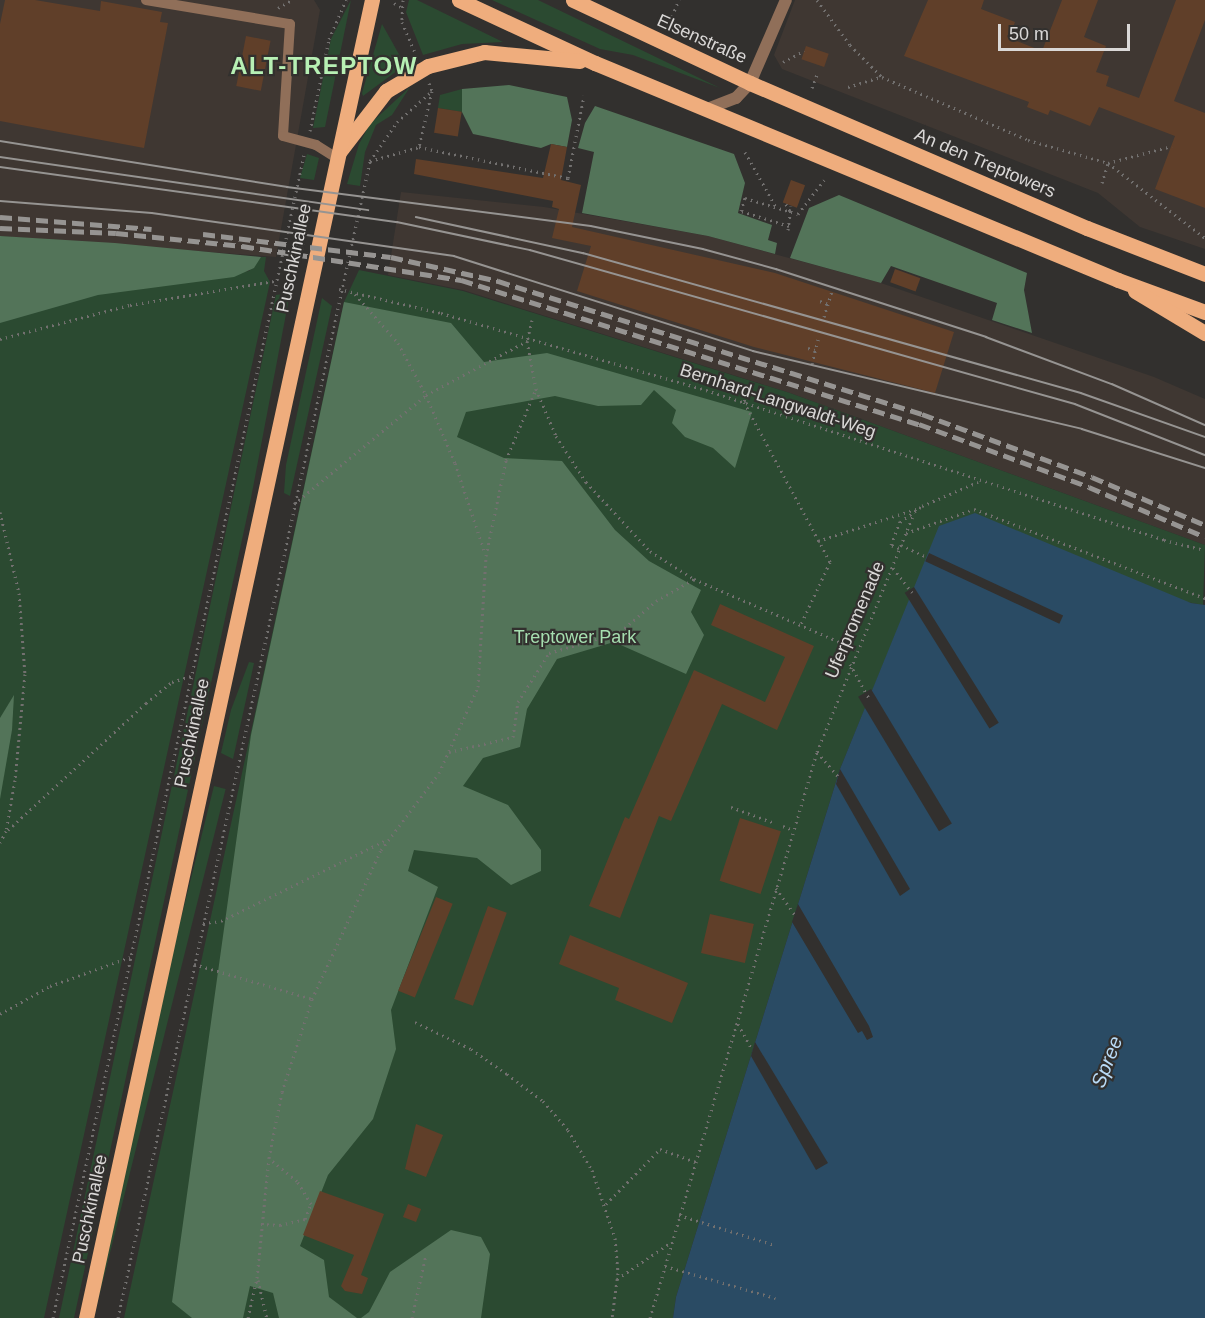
<!DOCTYPE html>
<meta charset="utf-8">
<style>
body{margin:0}
#map{position:relative;width:1205px;height:1318px;overflow:hidden;background:#32302e;font-family:Arial,sans-serif}
div>[style]{position:absolute}
.built>*{inset:0;background:#3f3732}
.green>*{inset:0;background:#2b4a31;transform-origin:0 0}
.forest>*{inset:0;background:#537459}
.water>*{inset:0;background:#2a4b64}
.pier>*{inset:0;background:#32302e;transform-origin:0 0}
.building>*{inset:0;background:#603f29;transform-origin:0 0}
.path>*{height:3px;margin-top:-1.5px;transform-origin:0;background:repeating-linear-gradient(90deg,#72706f 0 1.5px,transparent 0 6px)}
.lane>*{height:10px;margin:-5px;padding:0 5px;transform-origin:5px;border-radius:5px;background:#906f59}
.street>*{height:12px;margin:-6px;padding:0 6px;transform-origin:6px;border-radius:6px;background:#906f59}
.primary>*{height:15px;margin:-7.5px;padding:0 7.5px;transform-origin:7.5px;border-radius:7.5px;background:#efad7d}
.tram>*{height:1.5px;margin:-0.75px;padding:0 0.75px;transform-origin:0.75px;border-radius:0.75px;background:#969492}
.rail>*{height:4.5px;margin-top:-2.25px;transform-origin:0;background:repeating-linear-gradient(90deg,#969492 0 12px,transparent 0 18px)}
span{translate:-50% -50%;white-space:nowrap;text-align:center;line-height:1.15;-webkit-text-stroke:4.5px #32302e;paint-order:stroke}
.street-label{font-size:18px;color:#dad8d7}
.park-label{font-size:18px;color:#a6dfb0}
.water-label{font-size:20px;color:#b8daf6;font-style:italic}
.district-label{font-size:24px;color:#b7f0b4;font-weight:700;letter-spacing:1.5px}
.scale{position:absolute;left:998px;top:24px;width:132px;height:27px;box-sizing:border-box;border:3px solid #dad8d7;border-top:0;padding-left:8px;font-size:18px;line-height:21px;white-space:nowrap;color:#dad8d7;-webkit-text-stroke:4px #32302e;paint-order:stroke}
</style>
<div id="map">
<div class="built">
<i style="clip-path:polygon(0 0,314px 0,320px 10px,276px 257px,0 236px)"></i>
<i style="clip-path:polygon(795px 0,1205px 0,1205px 249px,1140px 227px,1098px 193px,782px 69px,774px 55px)"></i>
<i style="clip-path:polygon(401px 192px,544px 207px,708px 236px,881px 283px,1154px 377px,1205px 399px,1205px 545px,790px 393px,463px 290px,388px 275px)"></i>
</div>
<div class="green">
<i style="clip-path:polygon(351px 0,325px 127px,313px 128px,331px 39px)"></i>
<i style="clip-path:polygon(409px 0,417px 0,503px 42px,462px 44px,423px 55px,406px 12px)"></i>
<i style="clip-path:polygon(492px 0,538px 0,720px 88px,633px 55px,600px 49px)"></i>
<i style="clip-path:polygon(382px 24px,405px 65px,363px 96px,362px 93px)"></i>
<i style="clip-path:polygon(410px 87px,392px 115px,376px 125px,365px 152px,360px 186px,347px 184px,359px 144px,370px 124px)"></i>
<i style="clip-path:polygon(462px 89px,462px 112px,438px 108px,440px 95px)"></i>
<i style="clip-path:polygon(307px 154px,319px 158px,314px 180px,300px 178px)"></i>
<i style="clip-path:polygon(261px 257px,266px 257px,264px 271px,270px 282px,44px 1318px,0 1318px,0 268px,240px 272px,249px 271px)"></i>
<i style="clip-path:polygon(359px 270px,463px 291px,790px 393px,1205px 545px,1203px 605px,929px 553px,840px 769px,676px 1297px,673px 1318px,124px 1318px,344px 302px)"></i>
<i style="clip-path:polygon(290px 293px,251px 498px,74px 1318px,59px 1318px,276px 295px)"></i>
<i style="clip-path:polygon(322px 298px,332px 306px,290px 496px,284px 493px,286px 465px)"></i>
<i style="clip-path:polygon(249px 662px,254px 663px,233px 759px,221px 753px,231px 710px)"></i>
<i style="left:214px;top:786px;width:12px;height:544px;rotate:14deg"></i>
</div>
<div class="forest">
<i style="clip-path:polygon(509px 85px,567px 97px,572px 120px,567px 147px,551px 144px,541px 148px,473px 134px,462px 112px,462px 89px)"></i>
<i style="clip-path:polygon(595px 106px,734px 154px,745px 183px,738px 213px,772px 225px,768px 240px,777px 243px,775px 254px,708px 236px,582px 213px,594px 152px,578px 148px,585px 123px)"></i>
<i style="clip-path:polygon(839px 195px,1027px 273px,1024px 290px,1032px 333px,992px 320px,997px 303px,891px 266px,881px 283px,790px 258px,809px 208px)"></i>
<i style="clip-path:polygon(0 236px,115px 243px,261px 257px,254px 268px,234px 277px,98px 295px,0 323px)"></i>
<i style="clip-path:polygon(344px 302px,451px 323px,484px 362px,547px 353px,752px 412px,735px 468px,713px 448px,685px 437px,672px 423px,676px 410px,654px 390px,641px 405px,598px 406px,555px 396px,466px 412px,457px 437px,504px 458px,562px 461px,615px 530px,649px 561px,701px 590px,691px 612px,704px 635px,686px 674px,614px 642px,557px 659px,527px 709px,520px 747px,483px 758px,463px 786px,508px 805px,541px 850px,541px 871px,511px 885px,477px 858px,414px 850px,408px 871px,438px 887px,391px 1010px,396px 1049px,373px 1119px,328px 1175px,300px 1246px,324px 1260px,329px 1297px,357px 1318px,279px 1318px,273px 1293px,250px 1286px,243px 1318px,192px 1318px,172px 1302px,251px 735px)"></i>
<i style="clip-path:polygon(14px 695px,12px 730px,0 799px,0 718px)"></i>
<i style="clip-path:polygon(451px 1230px,481px 1237px,490px 1254px,481px 1318px,361px 1318px,369px 1312px,390px 1272px)"></i>
</div>
<div class="water">
<i style="clip-path:polygon(975px 513px,1191px 603px,1205px 605px,1205px 1318px,673px 1318px,676px 1297px,840px 769px,939px 526px)"></i>
</div>
<div class="pier">
<i style="left:929px;top:553px;width:148px;height:9px;rotate:25deg"></i>
<i style="left:914px;top:587px;width:160px;height:11px;rotate:58deg"></i>
<i style="left:871px;top:689px;width:157px;height:15px;rotate:59deg"></i>
<i style="clip-path:polygon(840px 769px,910px 889px,900px 896px,836px 784px)"></i>
<i style="clip-path:polygon(798px 904px,869px 1026px,873px 1037px,867px 1040px,862px 1031px,858px 1033px,792px 922px)"></i>
<i style="clip-path:polygon(755px 1042px,828px 1163px,816px 1170px,751px 1056px)"></i>
</div>
<div class="building">
<i style="clip-path:polygon(5px 0,35px 0,100px 11px,101px 1px,162px 12px,160px 22px,168px 23px,144px 148px,0 121px,0 24px)"></i>
<i style="clip-path:polygon(928px 0,984px 0,981px 9px,1015px 22px,1009px 38px,1042px 51px,1062px 0,1098px 0,1084px 37px,1106px 46px,1096px 72px,1109px 76px,1106px 86px,1139px 98px,1176px 0,1205px 0,1205px 20px,1174px 101px,1205px 113px,1205px 208px,1155px 189px,1175px 136px,1099px 107px,1090px 126px,1050px 110px,1048px 115px,1027px 107px,1029px 102px,904px 56px)"></i>
<i style="left:246px;top:36px;width:25px;height:51px;rotate:11deg"></i>
<i style="left:806px;top:46px;width:24px;height:14px;rotate:19deg"></i>
<i style="left:438px;top:108px;width:24px;height:25px;rotate:9deg"></i>
<i style="clip-path:polygon(551px 144px,567px 147px,561px 180px,581px 185px,572px 227px,775px 273px,954px 332px,935px 393px,754px 347px,577px 291px,591px 246px,552px 238px,559px 209px,552px 207px,553px 201px,414px 174px,416px 159px,543px 178px)"></i>
<i style="left:791px;top:180px;width:15px;height:24px;rotate:20deg"></i>
<i style="left:895px;top:269px;width:27px;height:14px;rotate:20deg"></i>
<i style="clip-path:polygon(720px 604px,814px 646px,777px 730px,722px 704px,671px 821px,659px 816px,620px 918px,589px 906px,625px 817px,629px 819px,694px 670px,765px 702px,785px 657px,711px 625px)"></i>
<i style="left:740px;top:818px;width:43px;height:66px;rotate:18deg"></i>
<i style="left:436px;top:897px;width:18px;height:101px;rotate:22deg"></i>
<i style="left:488px;top:906px;width:20px;height:99px;rotate:20deg"></i>
<i style="left:710px;top:914px;width:45px;height:40px;rotate:13deg"></i>
<i style="clip-path:polygon(570px 935px,688px 983px,672px 1023px,615px 1000px,619px 988px,559px 964px)"></i>
<i style="clip-path:polygon(416px 1124px,443px 1135px,426px 1177px,405px 1169px)"></i>
<i style="clip-path:polygon(320px 1191px,384px 1214px,361px 1275px,368px 1278px,362px 1294px,345px 1291px,341px 1286px,354px 1255px,303px 1235px)"></i>
<i style="left:408px;top:1204px;width:14px;height:14px;rotate:21deg"></i>
</div>
<div class="path">
<i style="left:403px;top:0;width:22px;rotate:93deg"></i>
<i style="left:402px;top:22px;width:36px;rotate:67deg"></i>
<i style="left:817px;top:0;width:56px;rotate:53.7deg"></i>
<i style="left:850px;top:45px;width:45px;rotate:45deg"></i>
<i style="left:882px;top:77px;width:159px;rotate:23.3deg"></i>
<i style="left:1028px;top:140px;width:83px;rotate:16deg"></i>
<i style="left:1108px;top:163px;width:123px;rotate:37.7deg"></i>
<i style="left:394px;top:3px;width:8px;rotate:30deg"></i>
<i style="left:278px;top:8px;width:16px;rotate:-30deg"></i>
<i style="left:667px;top:27px;width:30px;rotate:-66deg"></i>
<i style="left:783px;top:62px;width:24px;rotate:-28deg"></i>
<i style="left:429px;top:83px;width:9px;rotate:69deg"></i>
<i style="left:432px;top:91px;width:57px;rotate:103.1deg"></i>
<i style="left:419px;top:147px;width:152px;rotate:11.8deg"></i>
<i style="left:568px;top:178px;width:3px;rotate:108deg"></i>
<i style="left:848px;top:87px;width:34px;rotate:-17deg"></i>
<i style="left:812px;top:88px;width:15px;rotate:-70deg"></i>
<i style="left:310px;top:131px;width:94px;rotate:-78.3deg"></i>
<i style="left:329px;top:39px;width:43px;rotate:-66.4deg"></i>
<i style="left:745px;top:152px;width:63px;rotate:60.6deg"></i>
<i style="left:370px;top:161px;width:51px;rotate:-15.9deg"></i>
<i style="left:568px;top:178px;width:84px;rotate:-79deg"></i>
<i style="left:1102px;top:183px;width:21px;rotate:-73deg"></i>
<i style="left:1108px;top:163px;width:66px;rotate:-14.9deg"></i>
<i style="left:786px;top:204px;width:8px;rotate:60deg"></i>
<i style="left:789px;top:226px;width:50px;rotate:-162.6deg"></i>
<i style="left:741px;top:211px;width:14px;rotate:-73deg"></i>
<i style="left:745px;top:198px;width:55px;rotate:16.8deg"></i>
<i style="left:798px;top:214px;width:43px;rotate:-52.6deg"></i>
<i style="left:788px;top:230px;width:24px;rotate:-83deg"></i>
<i style="left:339px;top:289px;width:105px;rotate:13.2deg"></i>
<i style="left:441px;top:313px;width:276px;rotate:16.2deg"></i>
<i style="left:706px;top:390px;width:482px;rotate:18.1deg"></i>
<i style="left:1164px;top:540px;width:42px;rotate:13.7deg"></i>
<i style="left:355px;top:294px;width:65px;rotate:48.7deg"></i>
<i style="left:398px;top:343px;width:59px;rotate:61.7deg"></i>
<i style="left:426px;top:395px;width:74px;rotate:66.9deg"></i>
<i style="left:455px;top:463px;width:95px;rotate:71.6deg"></i>
<i style="left:820px;top:301px;width:9px;rotate:21deg"></i>
<i style="left:824px;top:317px;width:28px;rotate:-73deg"></i>
<i style="left:532px;top:320px;width:22px;rotate:103deg"></i>
<i style="left:527px;top:341px;width:49px;rotate:79.4deg"></i>
<i style="left:536px;top:389px;width:51px;rotate:66.9deg"></i>
<i style="left:556px;top:436px;width:55px;rotate:56.9deg"></i>
<i style="left:586px;top:482px;width:94px;rotate:47.2deg"></i>
<i style="left:650px;top:551px;width:52px;rotate:32.5deg"></i>
<i style="left:694px;top:579px;width:176px;rotate:23.4deg"></i>
<i style="left:0;top:339px;width:134px;rotate:-14.7deg"></i>
<i style="left:130px;top:305px;width:146px;rotate:-9.5deg"></i>
<i style="left:808px;top:348px;width:7px;rotate:16deg"></i>
<i style="left:812px;top:364px;width:29px;rotate:-76deg"></i>
<i style="left:739px;top:385px;width:15px;rotate:16deg"></i>
<i style="left:748px;top:388px;width:15px;rotate:106deg"></i>
<i style="left:744px;top:402px;width:182px;rotate:61.7deg"></i>
<i style="left:830px;top:562px;width:71px;rotate:115.1deg"></i>
<i style="left:294px;top:504px;width:171px;rotate:-39.5deg"></i>
<i style="left:426px;top:395px;width:115px;rotate:-28.1deg"></i>
<i style="left:0;top:512px;width:83px;rotate:76.8deg"></i>
<i style="left:19px;top:593px;width:81px;rotate:85.8deg"></i>
<i style="left:25px;top:674px;width:106px;rotate:95.4deg"></i>
<i style="left:15px;top:780px;width:52px;rotate:100deg"></i>
<i style="left:6px;top:831px;width:13px;rotate:117deg"></i>
<i style="left:906px;top:533px;width:72px;rotate:-19.4deg"></i>
<i style="left:974px;top:509px;width:248px;rotate:21.1deg"></i>
<i style="left:818px;top:541px;width:106px;rotate:-18.1deg"></i>
<i style="left:901px;top:545px;width:29px;rotate:25deg"></i>
<i style="left:899px;top:548px;width:9px;rotate:-159deg"></i>
<i style="left:891px;top:545px;width:25px;rotate:-69deg"></i>
<i style="left:900px;top:522px;width:27px;rotate:-36deg"></i>
<i style="left:922px;top:506px;width:61px;rotate:-23.2deg"></i>
<i style="left:893px;top:568px;width:31px;rotate:52deg"></i>
<i style="left:850px;top:664px;width:38px;rotate:61deg"></i>
<i style="left:449px;top:752px;width:66px;rotate:-13.2deg"></i>
<i style="left:513px;top:737px;width:35px;rotate:-82deg"></i>
<i style="left:518px;top:702px;width:58px;rotate:-57.7deg"></i>
<i style="left:549px;top:653px;width:74px;rotate:-16.5deg"></i>
<i style="left:620px;top:632px;width:48px;rotate:-40.7deg"></i>
<i style="left:656px;top:601px;width:44px;rotate:-30.1deg"></i>
<i style="left:817px;top:752px;width:32px;rotate:49deg"></i>
<i style="left:731px;top:807px;width:44px;rotate:20.1deg"></i>
<i style="left:783px;top:826px;width:11px;rotate:22deg"></i>
<i style="left:8px;top:830px;width:188px;rotate:-42.6deg"></i>
<i style="left:146px;top:703px;width:33px;rotate:-39deg"></i>
<i style="left:172px;top:682px;width:20px;rotate:-18deg"></i>
<i style="left:776px;top:888px;width:33px;rotate:55deg"></i>
<i style="left:203px;top:923px;width:18px;rotate:-6deg"></i>
<i style="left:221px;top:921px;width:182px;rotate:-26.1deg"></i>
<i style="left:194px;top:964px;width:123px;rotate:16.5deg"></i>
<i style="left:0;top:1014px;width:57px;rotate:-29.2deg"></i>
<i style="left:50px;top:986px;width:85px;rotate:-19.9deg"></i>
<i style="left:415px;top:1022px;width:62px;rotate:25.7deg"></i>
<i style="left:471px;top:1049px;width:44px;rotate:34.8deg"></i>
<i style="left:507px;top:1074px;width:45px;rotate:36.9deg"></i>
<i style="left:543px;top:1101px;width:38px;rotate:49deg"></i>
<i style="left:568px;top:1130px;width:47px;rotate:59deg"></i>
<i style="left:592px;top:1170px;width:72px;rotate:71.3deg"></i>
<i style="left:615px;top:1238px;width:35px;rotate:85deg"></i>
<i style="left:618px;top:1273px;width:45px;rotate:97.6deg"></i>
<i style="left:738px;top:1024px;width:29px;rotate:61deg"></i>
<i style="left:606px;top:1204px;width:77px;rotate:-45.5deg"></i>
<i style="left:660px;top:1149px;width:38px;rotate:20deg"></i>
<i style="left:679px;top:1215px;width:101px;rotate:17.4deg"></i>
<i style="left:261px;top:1224px;width:19px;rotate:3deg"></i>
<i style="left:280px;top:1225px;width:26px;rotate:-13deg"></i>
<i style="left:305px;top:1219px;width:16px;rotate:-68deg"></i>
<i style="left:311px;top:1204px;width:27px;rotate:-121deg"></i>
<i style="left:297px;top:1181px;width:36px;rotate:-141deg"></i>
<i style="left:665px;top:1266px;width:115px;rotate:16.2deg"></i>
<i style="left:617px;top:1279px;width:64px;rotate:-34.2deg"></i>
<i style="left:258px;top:1280px;width:39px;rotate:77deg"></i>
<i style="left:53px;top:1318px;width:1190px;rotate:-77.82deg"></i>
<i style="left:118px;top:1318px;width:1184px;rotate:-77.71deg"></i>
<i style="left:370px;top:161px;width:47px;rotate:-55.3deg"></i>
<i style="left:397px;top:122px;width:47px;rotate:-41.5deg"></i>
<i style="left:248px;top:1318px;width:41px;rotate:-77.3deg"></i>
<i style="left:257px;top:1278px;width:121px;rotate:-84.3deg"></i>
<i style="left:269px;top:1158px;width:67px;rotate:-78.9deg"></i>
<i style="left:282px;top:1092px;width:98px;rotate:-72.1deg"></i>
<i style="left:312px;top:999px;width:164px;rotate:-65.2deg"></i>
<i style="left:381px;top:850px;width:96px;rotate:-53deg"></i>
<i style="left:439px;top:773px;width:94px;rotate:-65.6deg"></i>
<i style="left:478px;top:687px;width:131px;rotate:-86.5deg"></i>
<i style="left:486px;top:556px;width:98px;rotate:-78.2deg"></i>
<i style="left:506px;top:460px;width:77px;rotate:-67.1deg"></i>
<i style="left:412px;top:1318px;width:65px;rotate:-77.5deg"></i>
<i style="left:650px;top:1318px;width:590px;rotate:-73.56deg"></i>
<i style="left:817px;top:752px;width:258px;rotate:-67.9deg"></i>
</div>
<div class="lane">
<i style="left:146px;top:0;width:146px;rotate:9.5deg"></i>
<i style="left:290px;top:24px;width:112px;rotate:93.6deg"></i>
<i style="left:283px;top:136px;width:34px;rotate:15deg"></i>
<i style="left:316px;top:145px;width:22px;rotate:32deg"></i>
</div>
<div class="street">
<i style="left:707px;top:109px;width:31px;rotate:-21deg"></i>
<i style="left:736px;top:98px;width:21px;rotate:-47deg"></i>
<i style="left:750px;top:83px;width:90px;rotate:-66.6deg"></i>
</div>
<div class="primary">
<i style="left:459px;top:0;width:150px;rotate:24.9deg"></i>
<i style="left:595px;top:63px;width:566px;rotate:22.53deg"></i>
<i style="left:1118px;top:280px;width:93px;rotate:20.2deg"></i>
<i style="left:573px;top:0;width:195px;rotate:25.1deg"></i>
<i style="left:750px;top:83px;width:367px;rotate:23.3deg"></i>
<i style="left:1087px;top:228px;width:127px;rotate:21.3deg"></i>
<i style="left:340px;top:151px;width:76px;rotate:-52.5deg"></i>
<i style="left:386px;top:91px;width:49px;rotate:-30.8deg"></i>
<i style="left:428px;top:66px;width:58px;rotate:-14deg"></i>
<i style="left:484px;top:52px;width:96px;rotate:5.4deg"></i>
<i style="left:1135px;top:291px;width:82px;rotate:31deg"></i>
<i style="left:86px;top:1318px;width:1349px;rotate:-77.76deg"></i>
</div>
<div class="tram">
<i style="left:0;top:141px;width:291px;rotate:9.1deg"></i>
<i style="left:287px;top:187px;width:306px;rotate:7.3deg"></i>
<i style="left:591px;top:226px;width:114px;rotate:11.6deg"></i>
<i style="left:703px;top:249px;width:76px;rotate:15.3deg"></i>
<i style="left:776px;top:269px;width:221px;rotate:17.9deg"></i>
<i style="left:986px;top:337px;width:134px;rotate:20.5deg"></i>
<i style="left:1112px;top:384px;width:102px;rotate:23.8deg"></i>
<i style="left:0;top:157px;width:372px;rotate:8.2deg"></i>
<i style="left:0;top:167px;width:401px;rotate:7.9deg"></i>
<i style="left:397px;top:222px;width:136px;rotate:11.9deg"></i>
<i style="left:530px;top:250px;width:566px;rotate:15.78deg"></i>
<i style="left:1075px;top:404px;width:140px;rotate:21.4deg"></i>
<i style="left:0;top:201px;width:152px;rotate:4.5deg"></i>
<i style="left:152px;top:213px;width:305px;rotate:8.1deg"></i>
<i style="left:454px;top:256px;width:314px;rotate:17.6deg"></i>
<i style="left:753px;top:351px;width:338px;rotate:13.3deg"></i>
<i style="left:1082px;top:429px;width:129px;rotate:17.6deg"></i>
<i style="left:416px;top:217px;width:171px;rotate:12.2deg"></i>
<i style="left:583px;top:253px;width:517px;rotate:15.7deg"></i>
<i style="left:1081px;top:393px;width:132px;rotate:19.5deg"></i>
</div>
<div class="rail">
<i style="left:0;top:217px;width:152px;rotate:4.5deg"></i>
<i style="left:0;top:228px;width:116px;rotate:2.5deg"></i>
<i style="left:116px;top:233px;width:127px;rotate:5.9deg"></i>
<i style="left:242px;top:246px;width:222px;rotate:8.8deg"></i>
<i style="left:461px;top:280px;width:480px;rotate:17.5deg"></i>
<i style="left:919px;top:424px;width:181px;rotate:20.3deg"></i>
<i style="left:1089px;top:487px;width:126px;rotate:23.3deg"></i>
<i style="left:203px;top:234px;width:189px;rotate:7deg"></i>
<i style="left:391px;top:257px;width:110px;rotate:12.6deg"></i>
<i style="left:498px;top:281px;width:444px;rotate:17.4deg"></i>
<i style="left:922px;top:414px;width:181px;rotate:20.3deg"></i>
<i style="left:1092px;top:477px;width:123px;rotate:23deg"></i>
</div>
<div class="street-label">
<span style="left:702px;top:39px;rotate:24deg">Elsenstraße</span>
<span style="left:985px;top:163px;rotate:23deg">An den Treptowers</span>
<span style="left:294px;top:258px;rotate:-78deg">Puschkinallee</span>
<span style="left:778px;top:401px;rotate:18deg">Bernhard-Langwaldt-Weg</span>
<span style="left:855px;top:620px;rotate:-67deg">Uferpromenade</span>
<span style="left:192px;top:733px;rotate:-78deg">Puschkinallee</span>
<span style="left:90px;top:1209px;rotate:-78deg">Puschkinallee</span>
</div>
<div class="park-label">
<span style="left:575px;top:637px">Treptower Park</span>
</div>
<div class="water-label">
<span style="left:1107px;top:1062px;rotate:-69deg">Spree</span>
</div>
<div class="district-label">
<span style="left:324px;top:66px">ALT-TREPTOW</span>
</div>
<div class="scale">50 m</div>
</div>
